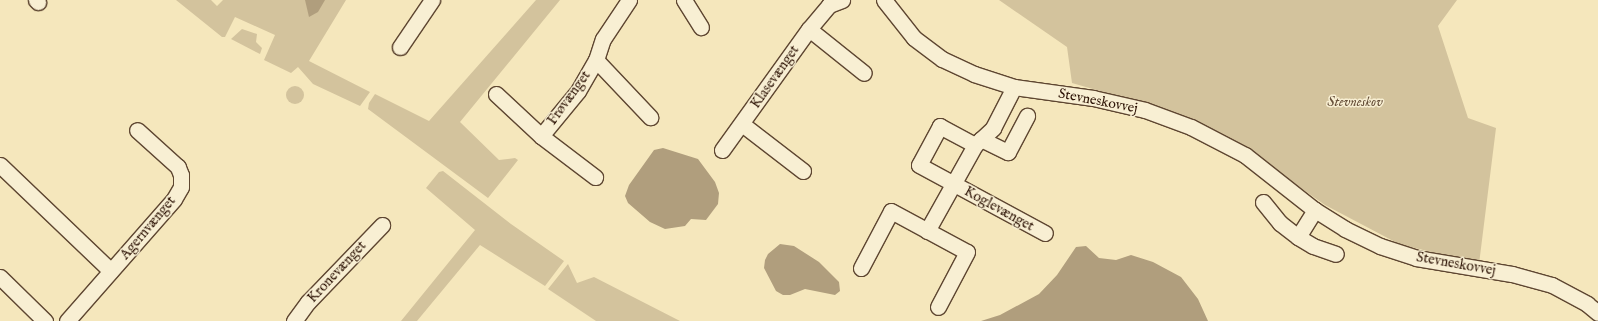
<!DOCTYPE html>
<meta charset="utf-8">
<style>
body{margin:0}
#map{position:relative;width:1598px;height:321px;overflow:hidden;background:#f5e7bc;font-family:"IM FELL English",serif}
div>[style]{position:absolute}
.green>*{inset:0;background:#d3c39d}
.round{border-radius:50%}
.water>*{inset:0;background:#b09e7d}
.roads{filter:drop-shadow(1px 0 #5e4631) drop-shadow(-1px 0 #5e4631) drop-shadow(0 1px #5e4631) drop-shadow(0 -1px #5e4631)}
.street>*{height:15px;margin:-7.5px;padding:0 7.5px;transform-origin:7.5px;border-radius:7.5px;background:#f8efd3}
span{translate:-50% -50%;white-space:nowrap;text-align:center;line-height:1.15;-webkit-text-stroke:3px #f8efd3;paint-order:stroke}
.street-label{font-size:14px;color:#2b1103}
.park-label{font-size:14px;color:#664f39;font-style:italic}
</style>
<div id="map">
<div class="green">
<i style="clip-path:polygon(176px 0,211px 0,217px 6px,223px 0,346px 0,309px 61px,370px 92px,360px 106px,313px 84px,298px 67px,291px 73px,264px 60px,275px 35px,235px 17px,225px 37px,222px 37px)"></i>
<i style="clip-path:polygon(536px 0,560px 0,460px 122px,499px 160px,515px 158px,518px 160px,488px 198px,368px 109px,369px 103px,375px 94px,429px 121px)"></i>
<i style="clip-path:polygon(999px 0,1457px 0,1438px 26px,1468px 118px,1496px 128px,1479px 264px,1399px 244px,1325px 205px,1227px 136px,1159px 108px,1072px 83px,1067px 47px)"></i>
<i style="clip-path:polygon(242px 29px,257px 34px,256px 42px,262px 48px,260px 54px,231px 39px)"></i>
<i class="round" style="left:286px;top:86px;width:18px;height:18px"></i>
<i style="clip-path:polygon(443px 171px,511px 224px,564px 261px,545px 286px,480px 245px,417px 321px,401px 321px,475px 230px,426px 188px,439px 172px)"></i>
<i style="clip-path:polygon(568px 264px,577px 283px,594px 277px,680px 321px,596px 321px,548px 289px)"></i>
</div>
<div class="water">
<i style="clip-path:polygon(305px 0,325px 0,318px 12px,309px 17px)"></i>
<i style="clip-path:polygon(663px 148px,698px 159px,715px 182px,719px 193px,718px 204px,706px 220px,691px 219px,685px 226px,665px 229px,650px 222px,628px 203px,625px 196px,629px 185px,654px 150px)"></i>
<i style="clip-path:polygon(780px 244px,794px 246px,819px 262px,839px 282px,840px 291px,835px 295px,805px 289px,790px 295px,783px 295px,776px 291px,764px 268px,765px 260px,768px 254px)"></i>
<i style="clip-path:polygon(1086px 246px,1099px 258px,1116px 260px,1131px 255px,1153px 262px,1181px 277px,1198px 299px,1208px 321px,981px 321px,1000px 315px,1039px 294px,1057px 275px,1076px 247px)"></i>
</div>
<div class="roads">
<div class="street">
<i style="left:36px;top:0;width:3px;rotate:45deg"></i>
<i style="left:684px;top:0;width:32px;rotate:58deg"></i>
<i style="left:884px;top:0;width:48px;rotate:51.7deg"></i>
<i style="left:914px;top:38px;width:35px;rotate:37deg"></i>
<i style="left:942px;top:59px;width:35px;rotate:25deg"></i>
<i style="left:974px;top:74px;width:42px;rotate:18deg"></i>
<i style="left:1014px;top:87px;width:80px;rotate:7.9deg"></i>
<i style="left:1093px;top:98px;width:53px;rotate:13deg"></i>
<i style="left:1145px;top:110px;width:49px;rotate:20.3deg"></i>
<i style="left:1191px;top:127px;width:61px;rotate:27.4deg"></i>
<i style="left:1245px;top:155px;width:89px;rotate:38.2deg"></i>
<i style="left:1315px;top:210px;width:36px;rotate:32deg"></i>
<i style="left:1345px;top:229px;width:39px;rotate:26deg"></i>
<i style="left:1380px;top:246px;width:38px;rotate:18deg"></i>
<i style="left:1416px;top:258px;width:97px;rotate:9.5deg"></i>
<i style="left:1512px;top:274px;width:41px;rotate:15.4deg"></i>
<i style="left:1552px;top:285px;width:40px;rotate:28deg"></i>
<i style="left:1587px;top:304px;width:14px;rotate:39deg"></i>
<i style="left:809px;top:29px;width:70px;rotate:38.7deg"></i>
<i style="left:400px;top:47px;width:57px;rotate:-55.8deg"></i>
<i style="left:596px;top:60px;width:79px;rotate:46.5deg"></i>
<i style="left:496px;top:94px;width:62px;rotate:43deg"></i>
<i style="left:541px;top:136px;width:68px;rotate:37.2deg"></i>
<i style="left:742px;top:124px;width:77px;rotate:37.6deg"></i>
<i style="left:541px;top:136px;width:58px;rotate:-50.6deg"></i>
<i style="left:578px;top:91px;width:36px;rotate:-60deg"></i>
<i style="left:596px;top:60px;width:22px;rotate:-72deg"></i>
<i style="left:603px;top:39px;width:47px;rotate:-56.3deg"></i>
<i style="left:981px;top:139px;width:30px;rotate:26deg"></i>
<i style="left:1008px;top:152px;width:41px;rotate:-62.2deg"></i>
<i style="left:975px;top:145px;width:40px;rotate:-152deg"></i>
<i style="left:940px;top:126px;width:44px;rotate:118.3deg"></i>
<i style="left:919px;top:165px;width:143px;rotate:28.4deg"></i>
<i style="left:722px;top:150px;width:149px;rotate:-54.3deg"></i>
<i style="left:809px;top:29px;width:31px;rotate:-50deg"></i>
<i style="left:829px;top:5px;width:14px;rotate:-21deg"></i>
<i style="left:0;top:165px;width:153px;rotate:43.7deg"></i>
<i style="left:1263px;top:202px;width:27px;rotate:51deg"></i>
<i style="left:1280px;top:223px;width:23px;rotate:38deg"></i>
<i style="left:1298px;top:237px;width:17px;rotate:31deg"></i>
<i style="left:1313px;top:246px;width:24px;rotate:19deg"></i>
<i style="left:927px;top:231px;width:98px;rotate:-60.8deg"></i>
<i style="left:975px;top:145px;width:25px;rotate:-43deg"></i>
<i style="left:993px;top:128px;width:46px;rotate:-62.9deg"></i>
<i style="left:1298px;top:237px;width:32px;rotate:-58deg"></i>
<i style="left:861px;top:268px;width:64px;rotate:-62.2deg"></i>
<i style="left:891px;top:211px;width:86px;rotate:28.3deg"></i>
<i style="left:967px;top:252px;width:62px;rotate:117.8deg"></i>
<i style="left:0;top:277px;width:63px;rotate:44.4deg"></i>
<i style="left:67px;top:321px;width:162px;rotate:-48.7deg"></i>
<i style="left:174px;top:199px;width:14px;rotate:-60deg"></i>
<i style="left:181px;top:187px;width:12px;rotate:-90deg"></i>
<i style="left:181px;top:175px;width:9px;rotate:-111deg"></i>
<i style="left:178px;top:167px;width:55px;rotate:-137.9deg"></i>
<i style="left:294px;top:321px;width:24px;rotate:-54deg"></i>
<i style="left:308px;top:302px;width:107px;rotate:-46.1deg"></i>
</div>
</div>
<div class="street-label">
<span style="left:775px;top:77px;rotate:-55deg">Klasevænget</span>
<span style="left:569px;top:98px;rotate:-54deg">Frøvænget</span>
<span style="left:1098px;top:101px;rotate:11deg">Stevneskovvej</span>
<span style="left:999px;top:209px;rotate:29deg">Koglevænget</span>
<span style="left:148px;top:228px;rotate:-50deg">Agernvænget</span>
<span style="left:1456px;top:264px;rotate:10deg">Stevneskovvej</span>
<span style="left:337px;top:272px;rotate:-47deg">Kronevænget</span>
</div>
<div class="park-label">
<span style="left:1355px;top:102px">Stevneskov</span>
</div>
</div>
